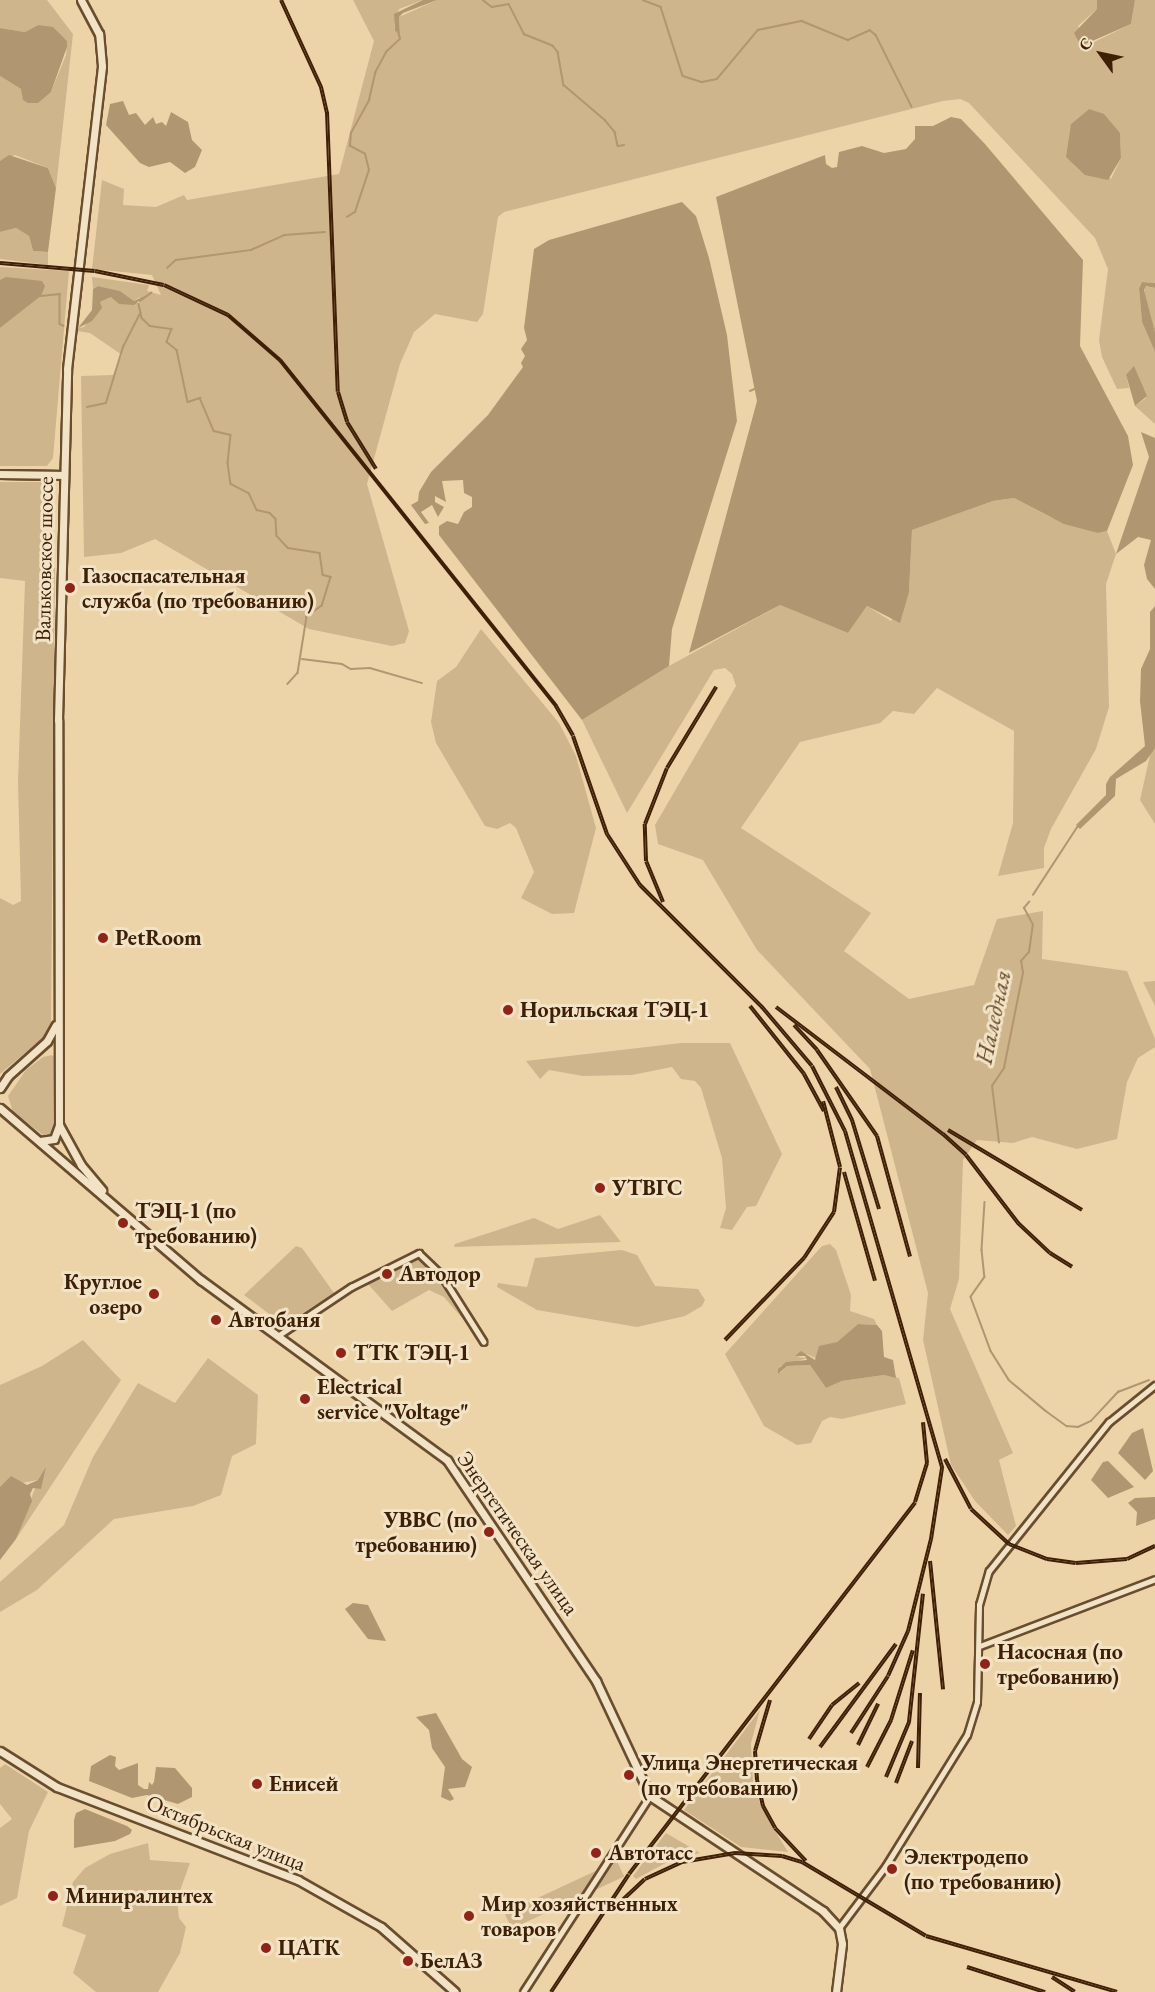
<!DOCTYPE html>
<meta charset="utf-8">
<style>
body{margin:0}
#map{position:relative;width:1155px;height:1992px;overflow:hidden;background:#edd4a8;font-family:"EB Garamond",serif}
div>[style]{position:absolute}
.green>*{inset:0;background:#cfb58c;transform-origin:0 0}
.water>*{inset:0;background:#b19771}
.stream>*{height:1.5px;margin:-0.75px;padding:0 0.75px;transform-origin:0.75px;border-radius:0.75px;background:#b19771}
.roads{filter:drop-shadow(2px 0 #694d2e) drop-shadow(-2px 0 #694d2e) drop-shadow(0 2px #694d2e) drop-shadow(0 -2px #694d2e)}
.street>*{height:4.5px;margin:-2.25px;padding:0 2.25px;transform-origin:2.25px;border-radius:2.25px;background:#f3e3c6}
.secondary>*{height:7px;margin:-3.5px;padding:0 3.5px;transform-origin:3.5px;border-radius:3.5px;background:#f3e3c6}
.rail>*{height:4px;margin-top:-2px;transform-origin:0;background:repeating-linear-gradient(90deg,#f3e3c6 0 4.5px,#3d2006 0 9px);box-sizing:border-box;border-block:2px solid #3d2006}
.dots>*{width:16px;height:16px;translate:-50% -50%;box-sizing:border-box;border:3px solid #f3e3c6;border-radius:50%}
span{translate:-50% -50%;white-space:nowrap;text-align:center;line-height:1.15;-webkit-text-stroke:6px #f3e3c6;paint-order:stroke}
.street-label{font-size:22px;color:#3d2006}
.poi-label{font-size:22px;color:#3d2006;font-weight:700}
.left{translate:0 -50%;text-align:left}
.right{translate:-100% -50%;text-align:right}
.water-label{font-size:24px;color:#604426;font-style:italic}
.north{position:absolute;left:1071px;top:24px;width:60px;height:60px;-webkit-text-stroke:4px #f3e3c6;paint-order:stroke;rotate:303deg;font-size:16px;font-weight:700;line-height:24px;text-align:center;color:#3d2006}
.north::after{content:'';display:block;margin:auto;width:21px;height:27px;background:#3d2006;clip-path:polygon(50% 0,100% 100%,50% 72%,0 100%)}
</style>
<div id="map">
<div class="green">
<i style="clip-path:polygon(0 0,47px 0,73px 34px,56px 188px,48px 168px,15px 155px,0 161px,0 76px,21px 89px,51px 92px,66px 55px,67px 41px,38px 25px,25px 32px,0 28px)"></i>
<i style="clip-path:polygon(evenodd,353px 0,423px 0,399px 9px,394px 24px,395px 31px,400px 33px,399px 17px,437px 0,1097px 0,1097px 9px,1078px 26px,1086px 46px,1131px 24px,1135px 0,1155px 0,1155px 283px,1142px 282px,1139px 288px,1142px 322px,1155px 352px,1155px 424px,1135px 406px,1146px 398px,1126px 375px,1129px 388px,1117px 389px,1102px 357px,1099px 340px,1108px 269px,1095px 238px,969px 103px,960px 99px,943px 101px,504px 212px,498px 217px,483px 314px,477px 322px,435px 314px,414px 332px,400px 364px,367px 484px,409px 631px,405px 643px,392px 646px,309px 629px,155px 539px,121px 553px,84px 557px,81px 376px,113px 375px,122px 355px,90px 333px,77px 331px,78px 328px,84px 327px,100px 302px,111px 297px,139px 303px,140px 297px,134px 301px,120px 291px,98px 286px,93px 289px,92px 277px,149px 285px,147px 291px,161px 295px,152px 275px,92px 269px,102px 180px,124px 189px,123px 205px,156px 207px,184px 195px,187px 200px,339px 174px,374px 41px,353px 0,1089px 109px,1120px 133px,1121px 158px,1111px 179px,1071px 124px,1089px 109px)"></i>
<i style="clip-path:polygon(16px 228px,29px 236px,33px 251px,48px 252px,48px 265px,0 259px,0 232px)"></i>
<i style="clip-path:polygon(0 267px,69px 271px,53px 458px,47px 466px,0 466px,0 328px,41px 296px,0 280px)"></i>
<i style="clip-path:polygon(1145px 286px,1155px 288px,1155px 332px,1144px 296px)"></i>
<i style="clip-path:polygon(0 482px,43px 482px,41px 568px,55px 568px,51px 1024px,44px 1037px,0 1074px,0 898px,13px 905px,21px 901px,18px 782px,25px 581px,0 578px)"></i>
<i style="clip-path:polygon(1014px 498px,1050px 517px,1098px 533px,1107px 531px,1116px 554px,1106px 584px,1109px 707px,1096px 749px,1051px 829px,1044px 848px,1044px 868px,998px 876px,1013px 823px,1014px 731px,937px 688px,914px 714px,893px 711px,880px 723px,800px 742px,741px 828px,871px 913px,844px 951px,909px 999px,974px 985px,997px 919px,1043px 911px,1042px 959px,1127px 971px,1155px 1039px,1155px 1047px,1138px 1058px,1127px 1082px,1117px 1139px,1077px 1149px,1032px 1137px,1013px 1143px,977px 1140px,963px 1160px,959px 1279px,950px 1309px,1013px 1453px,999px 1460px,1016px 1526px,1008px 1535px,975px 1501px,951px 1465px,923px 1340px,928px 1293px,870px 1069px,757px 950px,703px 860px,658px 844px,655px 825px,736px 686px,732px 674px,725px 668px,714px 670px,627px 813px,582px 720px,669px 666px,780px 605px,848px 633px,867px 606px,891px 621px,909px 592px,912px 530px,993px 501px)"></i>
<i style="clip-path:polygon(481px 629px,559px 723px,576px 756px,596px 828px,574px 913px,552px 914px,521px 898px,534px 872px,516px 828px,510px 823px,497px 829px,485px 826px,436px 743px,431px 722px,437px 681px,456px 667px)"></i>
<i style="clip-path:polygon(1155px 733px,1155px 824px,1140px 800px)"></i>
<i style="clip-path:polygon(1155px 981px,1155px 1006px,1143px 982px)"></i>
<i style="clip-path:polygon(681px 1043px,730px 1043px,782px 1154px,756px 1206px,747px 1207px,732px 1230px,720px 1228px,726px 1208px,722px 1158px,701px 1088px,695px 1081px,681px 1079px,672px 1067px,632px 1075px,583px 1076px,549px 1070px,540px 1079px,526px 1061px)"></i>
<i style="clip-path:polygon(52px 1055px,56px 1060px,54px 1129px,47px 1138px,13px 1112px,8px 1096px,26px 1070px,43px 1057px)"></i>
<i style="clip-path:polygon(600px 1215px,621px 1242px,454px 1247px,455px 1244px,534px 1218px,558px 1229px)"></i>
<i style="clip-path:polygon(830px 1244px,836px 1250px,851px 1295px,850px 1311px,874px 1319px,877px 1325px,858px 1324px,837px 1342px,820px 1349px,817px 1359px,807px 1354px,797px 1357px,808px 1358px,780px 1366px,780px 1373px,787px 1366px,810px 1365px,826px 1388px,842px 1381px,884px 1375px,899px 1378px,906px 1404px,842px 1419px,830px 1417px,822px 1421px,811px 1443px,797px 1445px,764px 1426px,725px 1354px,822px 1246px)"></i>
<i style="clip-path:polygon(296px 1246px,302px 1248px,334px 1293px,284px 1325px,244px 1295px)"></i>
<i style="clip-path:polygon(622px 1250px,637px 1255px,655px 1286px,698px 1289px,705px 1300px,702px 1306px,685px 1316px,637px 1327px,537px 1310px,497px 1287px,498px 1283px,527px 1287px,535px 1258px)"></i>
<i style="clip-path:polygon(418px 1258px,430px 1262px,471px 1324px,468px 1325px,444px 1297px,429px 1290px,392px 1311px,368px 1284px)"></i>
<i style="clip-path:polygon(83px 1340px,121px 1380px,16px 1539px,38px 1480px,0 1487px,0 1385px,42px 1366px)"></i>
<i style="clip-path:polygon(208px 1358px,258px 1395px,256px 1444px,232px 1456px,221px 1495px,193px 1506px,114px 1519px,37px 1590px,0 1612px,0 1582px,64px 1525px,93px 1457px,138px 1383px,175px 1403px)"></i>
<i style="clip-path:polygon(760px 1710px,751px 1743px,753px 1784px,762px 1809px,788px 1852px,741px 1847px,684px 1810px)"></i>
<i style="clip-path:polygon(5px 1764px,48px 1792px,29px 1831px,17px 1898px,0 1906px,0 1828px,12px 1819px,0 1804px,0 1768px)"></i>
<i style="clip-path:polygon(666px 1833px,700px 1853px,671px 1860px,636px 1879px,633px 1876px)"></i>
<i style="clip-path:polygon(148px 1843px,150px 1860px,190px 1863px,177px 1899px,179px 1918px,186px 1927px,180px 1953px,158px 1992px,96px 1992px,73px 1973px,86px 1935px,62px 1926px,73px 1882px,85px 1868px,110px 1854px)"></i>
<i style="left:617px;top:1861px;width:17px;height:124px;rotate:65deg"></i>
</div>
<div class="water">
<i style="clip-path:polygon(423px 0,437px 0,403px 13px,399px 17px,400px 34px,395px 31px,394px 14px)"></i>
<i style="clip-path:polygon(1097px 0,1135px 0,1131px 24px,1081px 46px,1074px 33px,1097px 9px)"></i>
<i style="clip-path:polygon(38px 25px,53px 27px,67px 41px,67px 47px,51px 92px,38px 103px,28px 103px,23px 100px,21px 89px,0 76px,0 28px,25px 32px)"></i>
<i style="clip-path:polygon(123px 101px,129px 115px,136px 113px,145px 125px,153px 117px,156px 124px,162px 122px,166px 126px,171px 112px,188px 122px,192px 140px,202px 150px,195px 167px,185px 173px,170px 162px,149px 167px,140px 163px,106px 125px,110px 104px)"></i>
<i style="clip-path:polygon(1089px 109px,1104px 114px,1120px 133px,1121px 158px,1108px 180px,1085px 175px,1066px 157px,1071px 124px)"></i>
<i style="clip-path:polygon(951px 117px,961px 119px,985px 144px,1083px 260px,1080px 346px,1128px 436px,1133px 465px,1107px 531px,1098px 533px,1064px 524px,1014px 498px,993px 501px,912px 530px,909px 592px,900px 623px,867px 606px,848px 633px,780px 605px,689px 653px,757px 401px,716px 197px,825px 155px,826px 164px,832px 168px,837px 167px,839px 152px,862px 146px,884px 153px,906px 149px,915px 139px,915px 126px,933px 126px)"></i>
<i style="clip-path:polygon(9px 155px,48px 168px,56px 188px,48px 252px,33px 251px,29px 236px,16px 228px,0 232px,0 161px)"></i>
<i style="clip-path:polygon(682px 202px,696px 216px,709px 258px,727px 335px,737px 421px,672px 629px,669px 666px,582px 720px,439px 535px,439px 526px,447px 521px,458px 524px,464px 512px,472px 507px,472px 497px,464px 493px,463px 480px,442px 481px,446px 502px,435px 496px,435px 502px,444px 507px,438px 517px,432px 505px,421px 512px,429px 523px,425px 524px,411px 505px,418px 501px,419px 492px,431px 472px,488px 415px,523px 367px,521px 363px,525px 356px,521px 349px,527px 340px,524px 328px,534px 249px,549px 240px)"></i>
<i style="clip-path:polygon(6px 277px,42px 281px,45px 286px,41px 296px,0 328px,0 280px)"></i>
<i style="clip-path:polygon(1142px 282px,1155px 283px,1155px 288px,1146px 286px,1144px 290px,1155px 332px,1155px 352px,1142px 322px,1139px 288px)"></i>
<i style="clip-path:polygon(98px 286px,120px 291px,134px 301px,147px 295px,134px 305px,119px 304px,111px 297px,100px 302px,102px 308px,92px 321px,78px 328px,92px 310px,93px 289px)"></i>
<i style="clip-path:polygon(1134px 366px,1147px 396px,1135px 406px,1126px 375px)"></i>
<i style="clip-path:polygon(1141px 432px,1155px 438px,1155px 589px,1147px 579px,1144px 565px,1151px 540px,1138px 537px,1116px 554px,1149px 457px)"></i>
<i style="clip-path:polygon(1155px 606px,1155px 748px,1146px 761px,1116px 779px,1115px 796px,1080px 829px,1076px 825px,1106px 795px,1106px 784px,1110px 777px,1145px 746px,1140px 701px,1141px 669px,1150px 649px,1150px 612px)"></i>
<i style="clip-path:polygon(858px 1324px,877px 1325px,882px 1331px,884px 1357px,893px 1360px,896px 1378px,884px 1375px,842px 1381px,826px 1388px,810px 1365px,787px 1366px,778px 1374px,778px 1369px,786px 1362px,807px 1360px,805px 1356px,795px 1356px,801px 1351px,815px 1360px,819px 1346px,837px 1342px)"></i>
<i style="clip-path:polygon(1143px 1428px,1153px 1471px,1145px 1480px,1118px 1453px,1132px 1433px)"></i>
<i style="clip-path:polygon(1108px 1461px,1134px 1487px,1108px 1498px,1091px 1480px,1103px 1462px)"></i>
<i style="clip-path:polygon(46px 1467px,41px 1489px,33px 1488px,30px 1494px,32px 1501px,16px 1539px,0 1560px,0 1487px,11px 1476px,27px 1485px,38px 1480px)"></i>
<i style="clip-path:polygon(1155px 1497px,1155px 1519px,1136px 1526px,1137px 1512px,1128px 1503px,1135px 1498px)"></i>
<i style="clip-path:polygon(353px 1603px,368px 1605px,386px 1641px,368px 1639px,345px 1609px)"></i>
<i style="clip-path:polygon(436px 1713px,462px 1759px,472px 1767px,465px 1787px,448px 1789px,454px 1799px,450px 1801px,441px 1797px,445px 1767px,432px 1748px,429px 1730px,416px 1717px)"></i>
<i style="clip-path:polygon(110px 1755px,116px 1757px,115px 1766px,119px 1770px,138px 1763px,138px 1785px,144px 1789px,148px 1789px,149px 1782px,152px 1785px,154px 1782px,156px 1767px,175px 1768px,192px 1788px,192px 1797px,178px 1804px,147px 1795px,132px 1798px,89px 1781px,91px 1766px)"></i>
<i style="clip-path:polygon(85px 1809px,127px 1826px,132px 1830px,130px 1834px,115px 1841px,74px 1848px,74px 1820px,76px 1813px)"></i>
</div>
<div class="stream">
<i style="left:483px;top:0;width:11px;rotate:38deg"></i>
<i style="left:492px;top:7px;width:17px;rotate:-10deg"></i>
<i style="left:509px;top:4px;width:34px;rotate:63deg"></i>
<i style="left:524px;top:34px;width:31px;rotate:22deg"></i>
<i style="left:553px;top:46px;width:8px;rotate:50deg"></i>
<i style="left:558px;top:52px;width:34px;rotate:80deg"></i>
<i style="left:564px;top:85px;width:54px;rotate:40.5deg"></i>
<i style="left:605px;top:120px;width:16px;rotate:50deg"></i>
<i style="left:615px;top:132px;width:14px;rotate:78deg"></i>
<i style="left:618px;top:146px;width:6px;rotate:-9deg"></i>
<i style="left:643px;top:0;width:19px;rotate:21deg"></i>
<i style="left:661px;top:7px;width:72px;rotate:72.3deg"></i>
<i style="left:683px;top:76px;width:20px;rotate:18deg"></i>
<i style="left:702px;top:82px;width:15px;rotate:-11deg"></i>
<i style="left:717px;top:79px;width:64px;rotate:-50.1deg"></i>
<i style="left:758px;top:30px;width:45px;rotate:-11.6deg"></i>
<i style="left:802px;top:21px;width:50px;rotate:22.4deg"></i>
<i style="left:848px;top:40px;width:24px;rotate:-24deg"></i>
<i style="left:870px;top:30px;width:8px;rotate:40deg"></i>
<i style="left:876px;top:35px;width:80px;rotate:63.4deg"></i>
<i style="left:347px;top:217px;width:9px;rotate:-32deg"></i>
<i style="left:355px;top:212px;width:44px;rotate:-71.6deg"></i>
<i style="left:369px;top:170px;width:16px;rotate:-104deg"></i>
<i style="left:365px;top:154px;width:17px;rotate:-152deg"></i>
<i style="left:350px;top:146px;width:13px;rotate:-86deg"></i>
<i style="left:351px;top:133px;width:38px;rotate:-61deg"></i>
<i style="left:369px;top:100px;width:28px;rotate:-77deg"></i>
<i style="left:375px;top:73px;width:24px;rotate:-62deg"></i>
<i style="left:386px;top:52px;width:19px;rotate:-43deg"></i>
<i style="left:400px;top:39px;width:7px;rotate:-106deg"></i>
<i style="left:167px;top:268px;width:12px;rotate:-42deg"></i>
<i style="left:176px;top:260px;width:76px;rotate:-7.6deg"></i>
<i style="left:251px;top:250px;width:36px;rotate:-24deg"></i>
<i style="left:284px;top:235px;width:41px;rotate:-4.2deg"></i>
<i style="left:41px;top:296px;width:19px;rotate:-6deg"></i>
<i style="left:60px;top:294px;width:30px;rotate:90deg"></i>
<i style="left:60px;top:324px;width:4px;rotate:27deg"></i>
<i style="left:140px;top:301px;width:14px;rotate:-36deg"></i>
<i style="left:139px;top:304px;width:14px;rotate:78deg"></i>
<i style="left:142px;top:318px;width:11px;rotate:45deg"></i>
<i style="left:150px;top:326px;width:22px;rotate:8deg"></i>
<i style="left:172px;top:329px;width:14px;rotate:111deg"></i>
<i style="left:167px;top:342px;width:13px;rotate:39deg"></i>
<i style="left:177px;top:350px;width:53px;rotate:78.1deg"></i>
<i style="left:188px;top:402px;width:13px;rotate:-18deg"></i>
<i style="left:200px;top:398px;width:36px;rotate:67deg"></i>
<i style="left:214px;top:431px;width:17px;rotate:13deg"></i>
<i style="left:231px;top:435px;width:28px;rotate:96deg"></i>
<i style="left:228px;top:463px;width:21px;rotate:82deg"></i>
<i style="left:231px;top:484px;width:20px;rotate:27deg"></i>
<i style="left:249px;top:493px;width:19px;rotate:65deg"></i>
<i style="left:257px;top:510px;width:13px;rotate:13deg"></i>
<i style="left:270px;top:513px;width:8px;rotate:45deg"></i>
<i style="left:276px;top:519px;width:17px;rotate:87deg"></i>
<i style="left:277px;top:536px;width:16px;rotate:47deg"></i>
<i style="left:288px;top:548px;width:32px;rotate:9deg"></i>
<i style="left:320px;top:553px;width:22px;rotate:82deg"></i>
<i style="left:323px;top:575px;width:8px;rotate:14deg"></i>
<i style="left:331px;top:577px;width:30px;rotate:107deg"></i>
<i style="left:322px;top:606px;width:19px;rotate:144deg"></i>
<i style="left:307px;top:617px;width:57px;rotate:99.1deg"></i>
<i style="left:298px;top:673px;width:15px;rotate:132deg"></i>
<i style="left:750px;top:391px;width:8px;rotate:-23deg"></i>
<i style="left:87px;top:407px;width:19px;rotate:-12deg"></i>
<i style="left:106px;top:403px;width:59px;rotate:-73.1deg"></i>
<i style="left:123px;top:347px;width:38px;rotate:-63deg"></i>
<i style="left:302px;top:659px;width:40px;rotate:7.1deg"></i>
<i style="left:342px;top:664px;width:10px;rotate:29deg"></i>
<i style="left:351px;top:669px;width:19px;rotate:-3deg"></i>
<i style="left:370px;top:668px;width:54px;rotate:16.1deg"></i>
<i style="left:1033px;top:895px;width:82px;rotate:-56.9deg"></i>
<i style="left:999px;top:1143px;width:57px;rotate:-97deg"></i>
<i style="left:992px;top:1086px;width:22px;rotate:-56deg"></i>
<i style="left:1004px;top:1068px;width:97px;rotate:-78.7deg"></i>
<i style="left:1023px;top:973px;width:12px;rotate:-99deg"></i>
<i style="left:1021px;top:961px;width:12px;rotate:-48deg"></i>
<i style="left:1029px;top:952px;width:27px;rotate:-82deg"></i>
<i style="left:1033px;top:925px;width:19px;rotate:-118deg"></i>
<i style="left:1024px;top:908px;width:8px;rotate:-50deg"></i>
<i style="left:985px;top:1202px;width:48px;rotate:93.6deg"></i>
<i style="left:982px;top:1250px;width:27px;rotate:84deg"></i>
<i style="left:985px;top:1277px;width:24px;rotate:125deg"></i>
<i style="left:971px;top:1297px;width:58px;rotate:69.7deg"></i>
<i style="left:991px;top:1351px;width:34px;rotate:58deg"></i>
<i style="left:1009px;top:1380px;width:48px;rotate:40deg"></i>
<i style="left:1046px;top:1411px;width:26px;rotate:36deg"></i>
<i style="left:1067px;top:1426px;width:11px;rotate:5deg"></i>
<i style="left:1078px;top:1427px;width:14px;rotate:-25deg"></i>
<i style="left:1091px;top:1421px;width:40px;rotate:-47deg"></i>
<i style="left:1118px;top:1392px;width:33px;rotate:-21deg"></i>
</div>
<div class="roads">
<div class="street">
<i style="left:279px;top:1335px;width:87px;rotate:-33.7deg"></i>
<i style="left:351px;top:1287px;width:76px;rotate:-26.6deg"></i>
<i style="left:419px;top:1253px;width:30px;rotate:44deg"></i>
<i style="left:441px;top:1274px;width:80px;rotate:57.7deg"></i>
<i style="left:980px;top:1646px;width:187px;rotate:-20.9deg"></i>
<i style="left:839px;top:1928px;width:76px;rotate:-53deg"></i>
<i style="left:885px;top:1867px;width:155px;rotate:-58.2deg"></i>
<i style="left:967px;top:1735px;width:34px;rotate:-73deg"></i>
<i style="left:977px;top:1702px;width:97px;rotate:-88.8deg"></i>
<i style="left:979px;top:1605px;width:35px;rotate:-74deg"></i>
<i style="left:989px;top:1571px;width:191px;rotate:-51.2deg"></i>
<i style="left:1109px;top:1422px;width:59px;rotate:-38.8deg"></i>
<i style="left:523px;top:1992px;width:234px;rotate:-57.1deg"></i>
</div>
<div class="secondary">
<i style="left:0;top:474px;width:64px;rotate:0.9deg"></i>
<i style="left:0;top:1088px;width:14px;rotate:-56deg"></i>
<i style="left:8px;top:1076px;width:52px;rotate:-41.9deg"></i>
<i style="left:47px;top:1041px;width:18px;rotate:-61deg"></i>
<i style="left:0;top:1108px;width:265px;rotate:40.6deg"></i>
<i style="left:201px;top:1280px;width:305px;rotate:36.2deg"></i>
<i style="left:447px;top:1460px;width:267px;rotate:56deg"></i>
<i style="left:596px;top:1681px;width:127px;rotate:64.8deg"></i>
<i style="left:650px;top:1796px;width:208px;rotate:33.6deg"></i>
<i style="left:823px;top:1911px;width:23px;rotate:47deg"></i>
<i style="left:839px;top:1928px;width:16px;rotate:79deg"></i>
<i style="left:842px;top:1944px;width:48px;rotate:97.1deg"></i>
<i style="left:59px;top:1125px;width:46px;rotate:61.2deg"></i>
<i style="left:81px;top:1165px;width:33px;rotate:50deg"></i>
<i style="left:40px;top:1141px;width:14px;rotate:-8deg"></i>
<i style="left:54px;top:1139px;width:15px;rotate:-70deg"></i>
<i style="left:59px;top:1125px;width:405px;rotate:-90.1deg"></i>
<i style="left:58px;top:720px;width:351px;rotate:-88.5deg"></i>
<i style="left:67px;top:369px;width:305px;rotate:-83.4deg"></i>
<i style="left:102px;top:66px;width:32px;rotate:-95deg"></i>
<i style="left:99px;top:34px;width:38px;rotate:-118deg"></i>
<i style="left:0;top:1751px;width:67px;rotate:32.3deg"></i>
<i style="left:57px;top:1787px;width:258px;rotate:21.1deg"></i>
<i style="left:298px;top:1880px;width:95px;rotate:29.5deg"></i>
<i style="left:381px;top:1927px;width:98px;rotate:41.3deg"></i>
</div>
</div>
<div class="rail">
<i style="left:281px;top:0;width:96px;rotate:65.3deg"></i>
<i style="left:321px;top:87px;width:26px;rotate:77deg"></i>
<i style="left:327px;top:112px;width:280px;rotate:87.8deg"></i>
<i style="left:338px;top:392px;width:31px;rotate:73deg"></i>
<i style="left:347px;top:422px;width:55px;rotate:58.3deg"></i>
<i style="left:0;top:263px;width:95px;rotate:4.8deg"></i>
<i style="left:95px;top:271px;width:70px;rotate:11.5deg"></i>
<i style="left:164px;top:285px;width:71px;rotate:25.1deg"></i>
<i style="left:228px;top:315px;width:69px;rotate:40.9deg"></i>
<i style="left:280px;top:360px;width:443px;rotate:51.4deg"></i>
<i style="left:556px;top:706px;width:34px;rotate:60deg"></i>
<i style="left:573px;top:736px;width:104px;rotate:70.9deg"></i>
<i style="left:607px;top:834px;width:61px;rotate:57.1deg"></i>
<i style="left:640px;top:885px;width:173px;rotate:45deg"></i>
<i style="left:762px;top:1007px;width:77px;rotate:49.7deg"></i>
<i style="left:812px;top:1066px;width:73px;rotate:63.1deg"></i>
<i style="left:845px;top:1131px;width:351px;rotate:73.9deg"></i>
<i style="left:942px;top:1468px;width:72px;rotate:98.8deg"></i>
<i style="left:931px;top:1539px;width:95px;rotate:104deg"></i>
<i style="left:908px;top:1631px;width:49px;rotate:114deg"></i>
<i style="left:888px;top:1676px;width:68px;rotate:123deg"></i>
<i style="left:663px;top:902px;width:44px;rotate:-112.5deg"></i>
<i style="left:646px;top:861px;width:37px;rotate:-92deg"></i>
<i style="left:645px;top:824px;width:60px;rotate:-68.6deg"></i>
<i style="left:667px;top:768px;width:95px;rotate:-58.8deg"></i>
<i style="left:750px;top:1006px;width:87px;rotate:51.5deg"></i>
<i style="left:804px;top:1074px;width:42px;rotate:61.6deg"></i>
<i style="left:776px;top:1007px;width:210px;rotate:37.3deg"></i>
<i style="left:943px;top:1134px;width:31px;rotate:42deg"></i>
<i style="left:966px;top:1155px;width:86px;rotate:52.6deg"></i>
<i style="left:1018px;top:1223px;width:44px;rotate:43.2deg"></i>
<i style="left:1050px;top:1253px;width:26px;rotate:32deg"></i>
<i style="left:794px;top:1025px;width:34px;rotate:47deg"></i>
<i style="left:817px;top:1050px;width:105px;rotate:55.1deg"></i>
<i style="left:877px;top:1136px;width:125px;rotate:74.7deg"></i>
<i style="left:836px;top:1087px;width:37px;rotate:64deg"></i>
<i style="left:852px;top:1120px;width:93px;rotate:73.1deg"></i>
<i style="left:948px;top:1130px;width:156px;rotate:30.8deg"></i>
<i style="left:844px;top:1172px;width:113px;rotate:74.1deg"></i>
<i style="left:725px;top:1340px;width:114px;rotate:-46.1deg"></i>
<i style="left:804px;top:1258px;width:55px;rotate:-56.9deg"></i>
<i style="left:834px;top:1212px;width:45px;rotate:-82.4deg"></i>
<i style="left:840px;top:1167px;width:68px;rotate:-104.4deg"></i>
<i style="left:945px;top:1459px;width:56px;rotate:62.5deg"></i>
<i style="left:971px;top:1509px;width:52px;rotate:42.6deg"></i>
<i style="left:1009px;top:1544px;width:41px;rotate:21.5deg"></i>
<i style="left:1047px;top:1559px;width:29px;rotate:8deg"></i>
<i style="left:1076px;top:1563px;width:51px;rotate:-4.5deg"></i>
<i style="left:1127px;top:1559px;width:31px;rotate:-25deg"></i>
<i style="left:930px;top:1561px;width:129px;rotate:84.2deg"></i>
<i style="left:770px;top:1700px;width:53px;rotate:106.4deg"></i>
<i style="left:755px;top:1751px;width:29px;rotate:86deg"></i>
<i style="left:757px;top:1780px;width:27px;rotate:77deg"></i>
<i style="left:763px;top:1806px;width:25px;rotate:61deg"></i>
<i style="left:775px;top:1828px;width:45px;rotate:46.8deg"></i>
<i style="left:809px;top:1739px;width:41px;rotate:-55.9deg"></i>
<i style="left:832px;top:1705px;width:35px;rotate:-39deg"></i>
<i style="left:858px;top:1745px;width:46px;rotate:-64deg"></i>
<i style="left:820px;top:1747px;width:128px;rotate:-53.6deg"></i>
<i style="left:867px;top:1767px;width:53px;rotate:-62.9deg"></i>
<i style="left:891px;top:1720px;width:73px;rotate:-72.6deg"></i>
<i style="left:918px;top:1768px;width:75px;rotate:-88.5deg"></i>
<i style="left:886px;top:1777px;width:60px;rotate:-67.3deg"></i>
<i style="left:909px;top:1722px;width:129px;rotate:-83.8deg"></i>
<i style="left:896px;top:1783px;width:45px;rotate:-69.1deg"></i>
<i style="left:614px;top:1908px;width:42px;rotate:-43.1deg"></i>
<i style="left:645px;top:1879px;width:41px;rotate:-24.7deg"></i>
<i style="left:682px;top:1862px;width:54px;rotate:-9.6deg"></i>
<i style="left:735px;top:1853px;width:47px;rotate:3.7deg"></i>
<i style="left:782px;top:1856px;width:21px;rotate:17deg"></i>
<i style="left:802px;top:1862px;width:144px;rotate:30.8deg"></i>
<i style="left:926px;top:1936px;width:199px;rotate:16.3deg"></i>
<i style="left:967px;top:1967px;width:82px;rotate:17.8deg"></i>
<i style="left:1052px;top:1977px;width:27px;rotate:33deg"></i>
<i style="left:551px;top:1992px;width:141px;rotate:-56.5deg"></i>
<i style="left:629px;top:1874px;width:469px;rotate:-52.4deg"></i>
<i style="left:915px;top:1502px;width:41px;rotate:-72.9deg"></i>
<i style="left:927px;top:1463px;width:41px;rotate:-95.6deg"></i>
</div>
<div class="dots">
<i style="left:70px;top:588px;background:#8f2418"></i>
<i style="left:103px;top:938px;background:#8f2418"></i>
<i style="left:508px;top:1010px;background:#8f2418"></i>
<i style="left:600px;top:1188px;background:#8f2418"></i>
<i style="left:123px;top:1223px;background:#8f2418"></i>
<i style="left:387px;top:1274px;background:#8f2418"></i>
<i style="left:154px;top:1294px;background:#8f2418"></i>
<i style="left:216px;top:1320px;background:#8f2418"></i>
<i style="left:341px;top:1353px;background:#8f2418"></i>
<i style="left:305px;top:1399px;background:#8f2418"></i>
<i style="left:489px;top:1532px;background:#8f2418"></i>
<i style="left:985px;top:1664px;background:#8f2418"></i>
<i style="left:629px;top:1775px;background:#8f2418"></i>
<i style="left:257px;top:1784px;background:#8f2418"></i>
<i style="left:596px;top:1853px;background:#8f2418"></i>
<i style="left:892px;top:1869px;background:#8f2418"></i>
<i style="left:53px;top:1896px;background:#8f2418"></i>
<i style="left:469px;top:1916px;background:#8f2418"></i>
<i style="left:266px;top:1948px;background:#8f2418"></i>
<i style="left:408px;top:1961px;background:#8f2418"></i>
</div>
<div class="street-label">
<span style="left:44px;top:559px;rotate:-89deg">Вальковское шоссе</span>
<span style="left:518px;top:1533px;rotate:55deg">Энергетическая улица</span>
<span style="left:226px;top:1833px;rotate:22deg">Октябрьская улица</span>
</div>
<div class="poi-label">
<span class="left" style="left:82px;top:588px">Газоспасательная<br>служба (по требованию)</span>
<span class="left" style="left:115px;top:938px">PetRoom</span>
<span class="left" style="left:520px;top:1010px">Норильская ТЭЦ-1</span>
<span class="left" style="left:612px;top:1188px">УТВГС</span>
<span class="left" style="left:135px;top:1223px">ТЭЦ-1 (по<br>требованию)</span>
<span class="left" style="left:399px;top:1274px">Автодор</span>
<span class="right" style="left:142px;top:1294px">Круглое<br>озеро</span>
<span class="left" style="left:228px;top:1320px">Автобаня</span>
<span class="left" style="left:353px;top:1353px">ТТК ТЭЦ-1</span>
<span class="left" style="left:317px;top:1399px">Electrical<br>service "Voltage"</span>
<span class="right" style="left:477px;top:1532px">УВВС (по<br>требованию)</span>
<span class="left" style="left:997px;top:1664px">Насосная (по<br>требованию)</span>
<span class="left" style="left:641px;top:1775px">Улица Энергетическая<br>(по требованию)</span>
<span class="left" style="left:269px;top:1784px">Енисей</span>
<span class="left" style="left:608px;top:1853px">Автотасс</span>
<span class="left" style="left:904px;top:1869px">Электродепо<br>(по требованию)</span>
<span class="left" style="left:65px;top:1896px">Миниралинтех</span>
<span class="left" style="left:481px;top:1916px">Мир хозяйственных<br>товаров</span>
<span class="left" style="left:278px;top:1948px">ЦАТК</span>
<span class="left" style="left:420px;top:1961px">БелАЗ</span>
</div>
<div class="water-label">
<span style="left:993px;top:1017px;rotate:-78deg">Наледная</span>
</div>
<div class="north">С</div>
</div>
